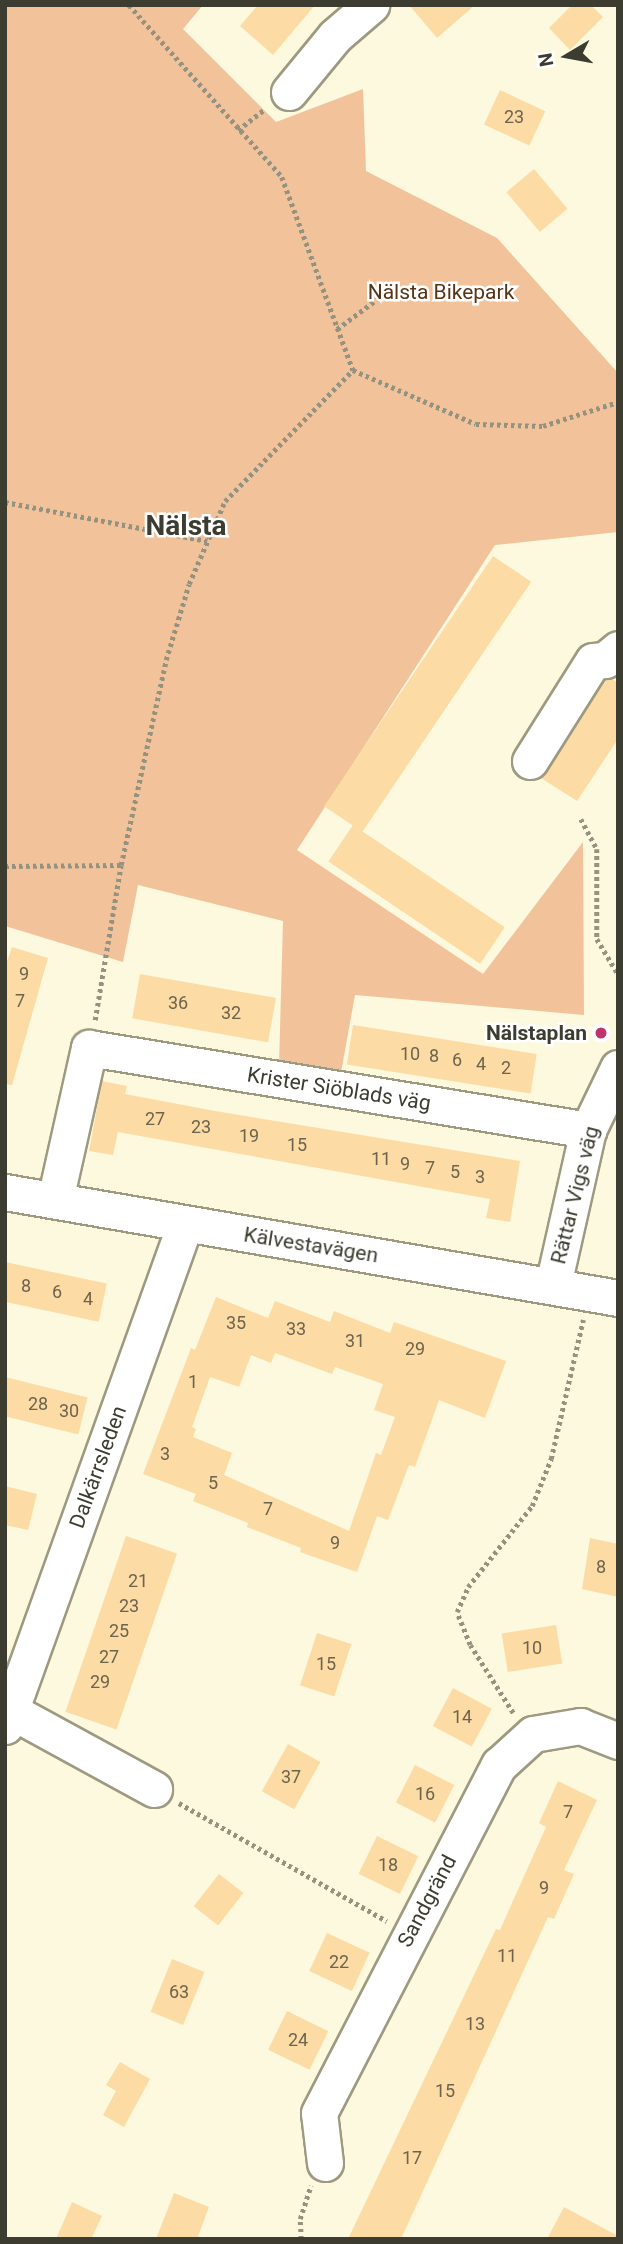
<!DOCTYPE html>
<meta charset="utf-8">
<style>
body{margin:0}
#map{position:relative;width:623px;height:2244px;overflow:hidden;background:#fdf9de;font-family:Roboto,sans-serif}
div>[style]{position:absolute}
.green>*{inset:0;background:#f2c29b}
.building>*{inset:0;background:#fcdba4;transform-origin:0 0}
.path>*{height:4.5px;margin-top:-2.25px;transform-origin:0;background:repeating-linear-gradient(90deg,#959280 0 3.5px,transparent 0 7px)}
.roads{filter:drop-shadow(2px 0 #9d9a81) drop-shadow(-2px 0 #9d9a81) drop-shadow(0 2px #9d9a81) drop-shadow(0 -2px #9d9a81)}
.minor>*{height:35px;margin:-17.5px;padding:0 17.5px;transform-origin:17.5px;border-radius:17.5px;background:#fff}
.dots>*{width:19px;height:19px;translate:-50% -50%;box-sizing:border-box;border:4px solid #fff;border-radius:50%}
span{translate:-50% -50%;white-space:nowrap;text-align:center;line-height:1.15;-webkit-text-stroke:5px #fff;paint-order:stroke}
.number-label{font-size:18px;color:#6d644e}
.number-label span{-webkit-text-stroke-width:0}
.park-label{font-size:21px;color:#563516}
.poi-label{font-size:21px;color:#3d3c31;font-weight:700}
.right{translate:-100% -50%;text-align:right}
.street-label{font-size:21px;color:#3d3c31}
.district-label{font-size:28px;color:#3d3c31;font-weight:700}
.frame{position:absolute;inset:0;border:7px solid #3d3c31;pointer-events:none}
.north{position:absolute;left:532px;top:21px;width:70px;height:70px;-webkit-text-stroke:5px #fff;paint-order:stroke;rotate:260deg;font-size:19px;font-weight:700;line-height:28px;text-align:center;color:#3d3c31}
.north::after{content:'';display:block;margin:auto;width:24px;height:32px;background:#3d3c31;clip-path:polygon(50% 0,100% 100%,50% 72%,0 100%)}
</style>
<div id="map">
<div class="green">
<i style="clip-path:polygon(5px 5px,203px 5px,183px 29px,276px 122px,363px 89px,366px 171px,497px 238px,618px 373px,618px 532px,495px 545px,297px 850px,483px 974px,583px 842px,584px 1015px,355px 995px,340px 1078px,279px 1066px,283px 921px,138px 885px,123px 962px,5px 926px)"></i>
</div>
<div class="building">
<i style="clip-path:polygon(258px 5px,315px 5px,273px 55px,240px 26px)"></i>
<i style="clip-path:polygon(409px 5px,475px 5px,437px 38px)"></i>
<i style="clip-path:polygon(572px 5px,591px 5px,603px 17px,570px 50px,549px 28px)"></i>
<i style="left:500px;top:90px;width:50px;height:38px;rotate:25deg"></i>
<i style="left:534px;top:169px;width:52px;height:36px;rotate:50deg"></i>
<i style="left:493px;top:556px;width:46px;height:302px;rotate:34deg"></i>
<i style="clip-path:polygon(611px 678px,618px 683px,618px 739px,577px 801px,541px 778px,605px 680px)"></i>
<i style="left:353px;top:825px;width:183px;height:44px;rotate:34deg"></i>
<i style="clip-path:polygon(12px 947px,48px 958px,12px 1085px,5px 1084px,5px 967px)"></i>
<i style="left:140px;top:974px;width:138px;height:45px;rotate:10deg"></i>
<i style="left:353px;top:1025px;width:186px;height:40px;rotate:9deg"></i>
<i style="clip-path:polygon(102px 1081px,127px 1086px,125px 1094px,215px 1111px,520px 1161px,510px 1222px,486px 1218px,490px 1199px,118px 1132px,113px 1155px,89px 1151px)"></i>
<i style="left:5px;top:1262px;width:104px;height:39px;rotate:12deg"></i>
<i style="clip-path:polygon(evenodd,216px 1297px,268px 1318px,275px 1301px,330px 1322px,334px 1311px,390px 1333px,394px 1322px,506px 1361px,485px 1418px,439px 1400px,415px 1467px,409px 1465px,388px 1520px,377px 1516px,357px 1572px,300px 1552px,301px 1548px,247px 1527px,248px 1523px,193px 1501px,196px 1494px,143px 1474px,191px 1348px,195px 1350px,216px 1297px,275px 1353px,332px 1374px,335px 1367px,383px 1384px,374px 1410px,395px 1417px,381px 1455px,376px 1453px,349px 1531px,224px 1475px,232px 1453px,193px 1437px,196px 1429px,192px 1427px,210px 1377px,239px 1387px,251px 1355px,271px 1363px,275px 1353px)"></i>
<i style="left:5px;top:1377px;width:85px;height:38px;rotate:14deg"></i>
<i style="clip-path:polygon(5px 1486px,37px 1494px,28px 1530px,5px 1525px)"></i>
<i style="left:126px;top:1536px;width:54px;height:186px;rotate:19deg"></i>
<i style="clip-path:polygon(590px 1538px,618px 1544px,618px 1597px,582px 1589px)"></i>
<i style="left:556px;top:1625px;width:39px;height:55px;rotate:81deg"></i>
<i style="left:317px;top:1633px;width:36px;height:55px;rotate:18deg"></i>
<i style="left:453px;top:1688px;width:44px;height:43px;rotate:28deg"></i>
<i style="left:288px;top:1744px;width:37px;height:54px;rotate:29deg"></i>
<i style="left:415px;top:1765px;width:44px;height:42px;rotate:27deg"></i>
<i style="clip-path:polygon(558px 1781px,597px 1800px,564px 1870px,574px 1874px,554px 1919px,548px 1917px,401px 2239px,348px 2239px,496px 1929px,500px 1930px,546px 1827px,539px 1823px)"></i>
<i style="left:377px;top:1836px;width:46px;height:42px;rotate:26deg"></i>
<i style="left:219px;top:1874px;width:31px;height:41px;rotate:38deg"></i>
<i style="left:327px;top:1933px;width:47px;height:42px;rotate:25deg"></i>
<i style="left:172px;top:1959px;width:35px;height:57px;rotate:22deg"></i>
<i style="left:287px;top:2011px;width:46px;height:43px;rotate:26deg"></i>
<i style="clip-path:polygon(120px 2062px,150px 2079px,124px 2127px,103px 2115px,116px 2091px,106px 2085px)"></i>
<i style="clip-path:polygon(174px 2193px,209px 2207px,197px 2239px,156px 2239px)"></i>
<i style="clip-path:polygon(72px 2202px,102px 2216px,91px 2239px,56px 2239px)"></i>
<i style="clip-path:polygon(564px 2207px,618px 2236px,618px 2239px,547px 2239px)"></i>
</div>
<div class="path">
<i style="left:129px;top:5px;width:230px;rotate:48.3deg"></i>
<i style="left:282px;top:177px;width:206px;rotate:69.8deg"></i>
<i style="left:238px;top:130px;width:34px;rotate:-38deg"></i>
<i style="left:337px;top:329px;width:62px;rotate:-36.5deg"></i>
<i style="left:5px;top:502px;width:206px;rotate:10.9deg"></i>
<i style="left:581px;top:819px;width:34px;rotate:62deg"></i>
<i style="left:597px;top:849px;width:90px;rotate:90deg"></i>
<i style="left:597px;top:939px;width:41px;rotate:59deg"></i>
<i style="left:5px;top:866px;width:116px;rotate:-0.5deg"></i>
<i style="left:95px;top:1020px;width:157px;rotate:-80.5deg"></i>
<i style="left:121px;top:865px;width:210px;rotate:-77.6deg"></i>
<i style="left:166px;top:660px;width:79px;rotate:-73.2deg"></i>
<i style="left:189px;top:584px;width:90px;rotate:-66.6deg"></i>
<i style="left:225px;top:501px;width:183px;rotate:-45.7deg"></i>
<i style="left:353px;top:370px;width:134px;rotate:23.7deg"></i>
<i style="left:476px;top:424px;width:67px;rotate:1.7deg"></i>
<i style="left:543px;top:426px;width:79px;rotate:-17.7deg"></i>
<i style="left:513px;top:1713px;width:80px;rotate:-122.3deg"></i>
<i style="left:470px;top:1645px;width:35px;rotate:-112deg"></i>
<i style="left:457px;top:1612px;width:27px;rotate:-66deg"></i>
<i style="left:468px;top:1587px;width:103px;rotate:-51.7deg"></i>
<i style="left:532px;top:1506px;width:51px;rotate:-68deg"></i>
<i style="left:551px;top:1459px;width:143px;rotate:-77deg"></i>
<i style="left:179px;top:1803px;width:239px;rotate:29.6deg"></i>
<i style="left:301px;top:2239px;width:20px;rotate:-93deg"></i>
<i style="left:300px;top:2219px;width:35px;rotate:-72deg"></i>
</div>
<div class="roads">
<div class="minor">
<i style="left:289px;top:92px;width:72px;rotate:-50.6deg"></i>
<i style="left:335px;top:36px;width:48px;rotate:-40.7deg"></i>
<i style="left:530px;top:761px;width:118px;rotate:-57.8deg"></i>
<i style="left:593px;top:661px;width:12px;rotate:-5deg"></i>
<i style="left:605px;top:660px;width:17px;rotate:-40deg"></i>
<i style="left:5px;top:1192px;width:622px;rotate:9.81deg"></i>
<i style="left:55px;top:1200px;width:156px;rotate:-77.4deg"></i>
<i style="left:89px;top:1048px;width:506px;rotate:9.33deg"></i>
<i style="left:553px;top:1285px;width:159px;rotate:-77.3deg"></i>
<i style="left:588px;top:1130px;width:69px;rotate:-64.2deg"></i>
<i style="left:11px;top:1711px;width:163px;rotate:28.6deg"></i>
<i style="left:5px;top:1726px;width:533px;rotate:-70.27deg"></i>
<i style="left:325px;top:2163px;width:50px;rotate:-96.8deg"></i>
<i style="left:319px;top:2113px;width:392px;rotate:-62.7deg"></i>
<i style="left:499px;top:1765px;width:46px;rotate:-42.4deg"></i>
<i style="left:533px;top:1734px;width:48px;rotate:-9.7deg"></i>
<i style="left:580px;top:1726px;width:41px;rotate:21.5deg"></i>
</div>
</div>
<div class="dots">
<i style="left:601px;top:1033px;background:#be346d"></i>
</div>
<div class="number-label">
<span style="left:514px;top:117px">23</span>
<span style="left:24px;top:974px">9</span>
<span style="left:20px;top:1001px">7</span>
<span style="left:178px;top:1003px">36</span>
<span style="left:231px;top:1013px">32</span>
<span style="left:410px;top:1054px">10</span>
<span style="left:434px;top:1056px">8</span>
<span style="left:457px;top:1060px">6</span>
<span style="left:481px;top:1064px">4</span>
<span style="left:506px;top:1068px">2</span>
<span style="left:155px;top:1119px">27</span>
<span style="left:201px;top:1127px">23</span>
<span style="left:249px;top:1136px">19</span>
<span style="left:297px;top:1145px">15</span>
<span style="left:381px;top:1159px">11</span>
<span style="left:405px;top:1164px">9</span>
<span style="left:430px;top:1168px">7</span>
<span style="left:455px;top:1172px">5</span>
<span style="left:480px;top:1177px">3</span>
<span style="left:26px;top:1286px">8</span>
<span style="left:57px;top:1292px">6</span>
<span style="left:88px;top:1299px">4</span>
<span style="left:236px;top:1323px">35</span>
<span style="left:296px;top:1329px">33</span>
<span style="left:355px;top:1341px">31</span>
<span style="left:415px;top:1349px">29</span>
<span style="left:193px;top:1382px">1</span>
<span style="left:38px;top:1404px">28</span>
<span style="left:69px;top:1411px">30</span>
<span style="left:165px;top:1454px">3</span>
<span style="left:213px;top:1483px">5</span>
<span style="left:268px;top:1509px">7</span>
<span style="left:335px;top:1543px">9</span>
<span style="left:601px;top:1567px">8</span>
<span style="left:138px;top:1581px">21</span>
<span style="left:129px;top:1606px">23</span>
<span style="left:119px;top:1631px">25</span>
<span style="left:532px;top:1648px">10</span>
<span style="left:109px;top:1657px">27</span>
<span style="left:326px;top:1664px">15</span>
<span style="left:100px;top:1682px">29</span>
<span style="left:462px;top:1717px">14</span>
<span style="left:291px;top:1777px">37</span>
<span style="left:425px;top:1794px">16</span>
<span style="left:568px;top:1812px">7</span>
<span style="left:388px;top:1865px">18</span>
<span style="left:544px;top:1888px">9</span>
<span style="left:507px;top:1956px">11</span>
<span style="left:339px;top:1962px">22</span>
<span style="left:179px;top:1992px">63</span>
<span style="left:475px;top:2024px">13</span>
<span style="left:298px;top:2040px">24</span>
<span style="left:445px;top:2091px">15</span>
<span style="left:412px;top:2158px">17</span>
</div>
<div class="park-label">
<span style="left:441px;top:292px">Nälsta Bikepark</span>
</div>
<div class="poi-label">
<span class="right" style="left:587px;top:1033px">Nälstaplan</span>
</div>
<div class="street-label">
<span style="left:339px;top:1089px;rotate:9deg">Krister Siöblads väg</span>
<span style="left:575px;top:1195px;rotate:-76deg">Rättar Vigs väg</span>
<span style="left:311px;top:1245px;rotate:9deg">Kälvestavägen</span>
<span style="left:98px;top:1467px;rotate:-70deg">Dalkärrsleden</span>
<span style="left:427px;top:1901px;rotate:-62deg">Sandgränd</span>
</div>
<div class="district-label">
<span style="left:186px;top:526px">Nälsta</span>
</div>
<div class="frame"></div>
<div class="north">N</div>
</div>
